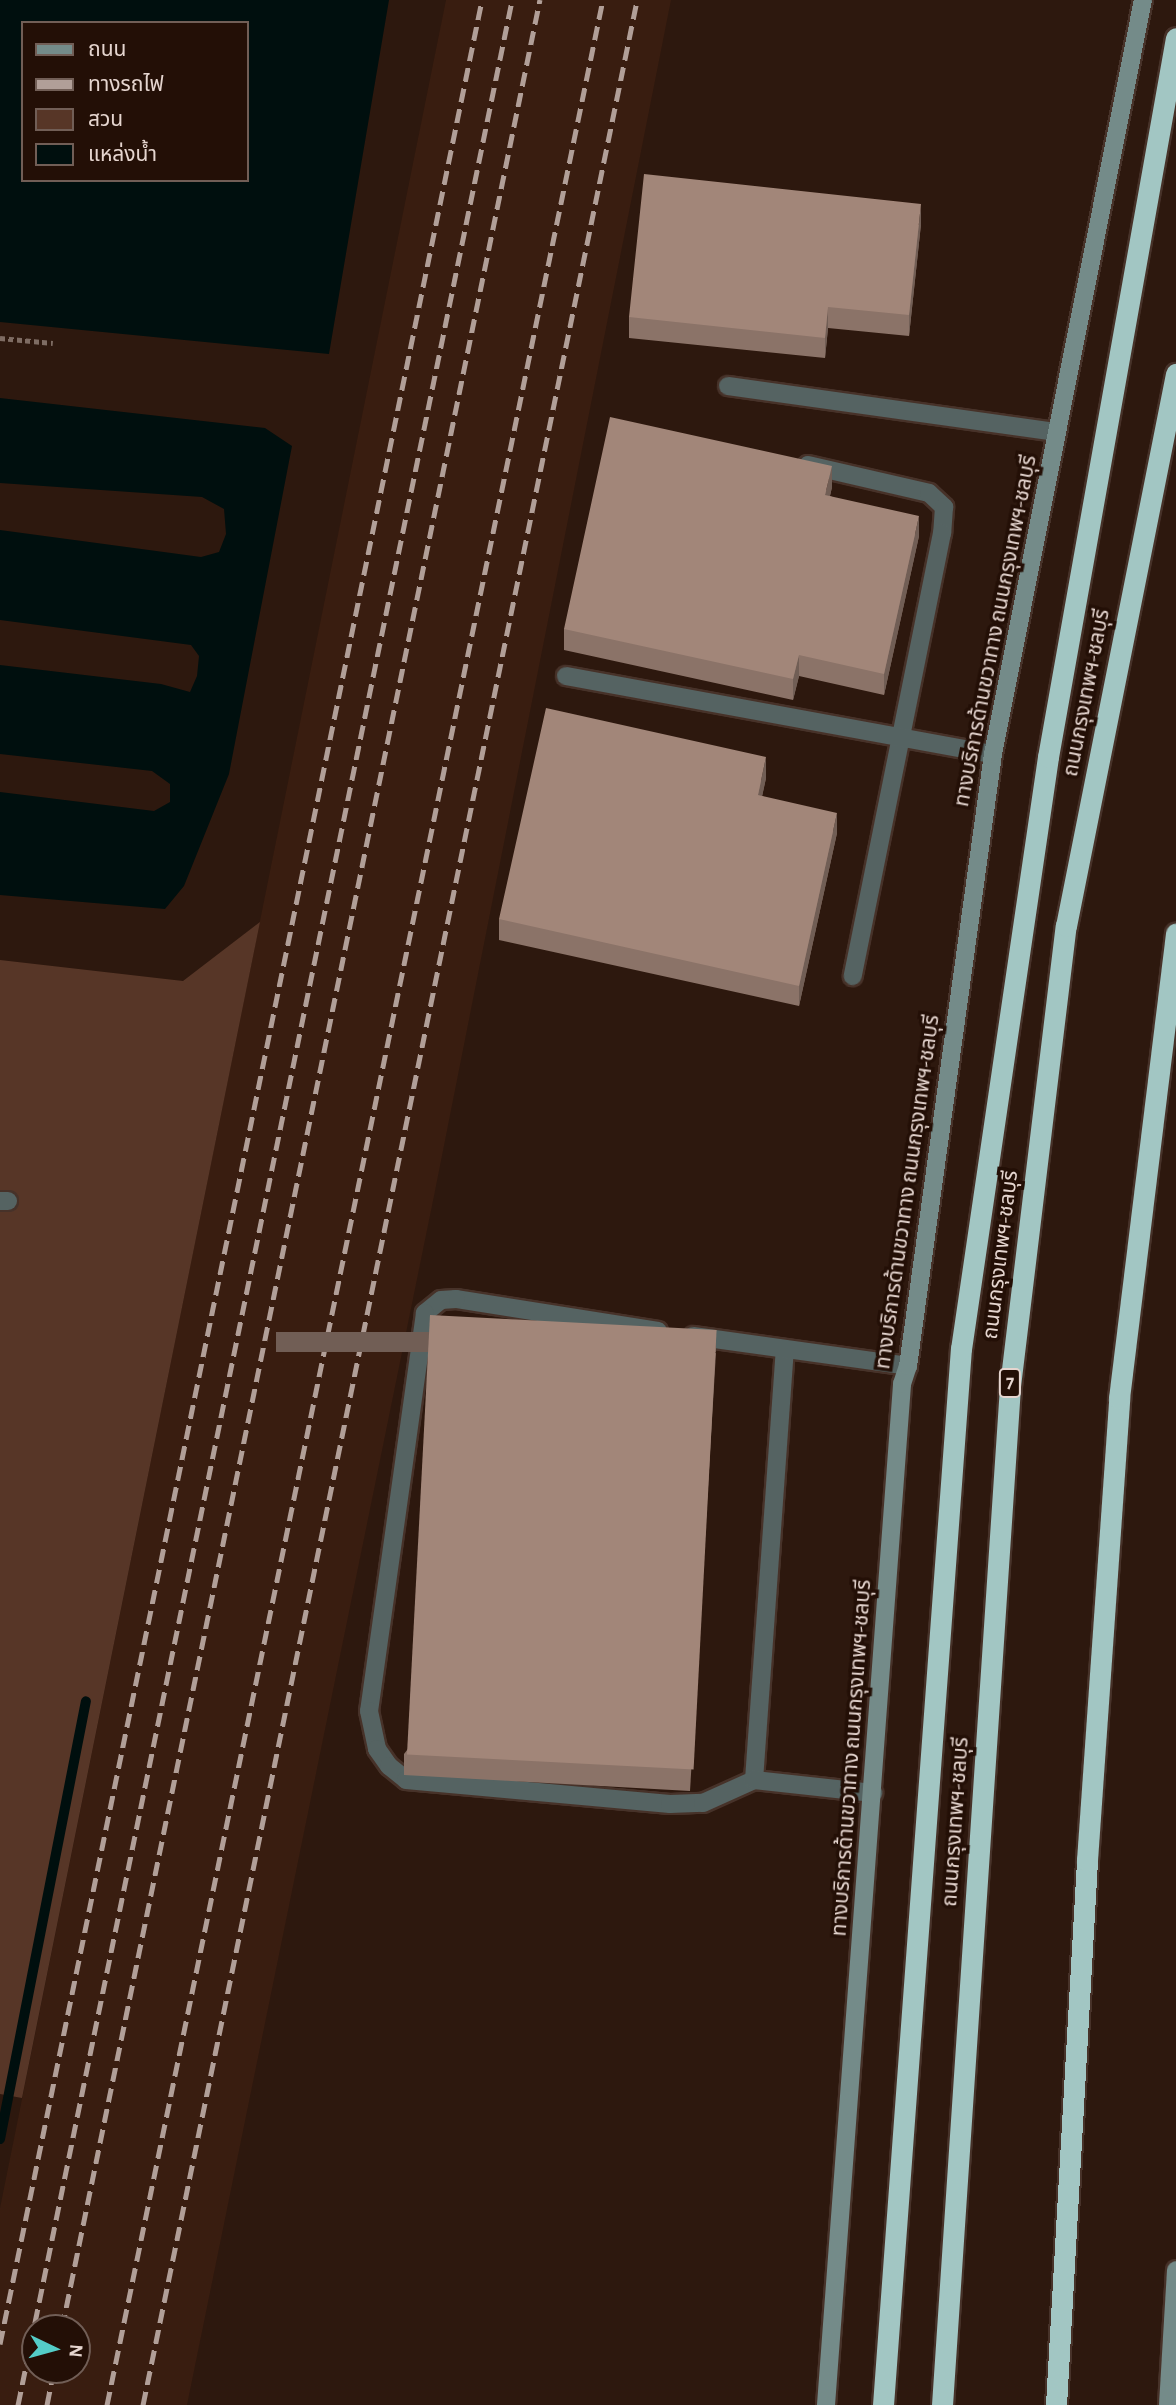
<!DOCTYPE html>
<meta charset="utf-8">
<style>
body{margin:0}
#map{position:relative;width:1176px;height:2405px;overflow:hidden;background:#2d180e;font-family:"Alegreya Sans","Noto Sans Thai",sans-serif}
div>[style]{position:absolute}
.built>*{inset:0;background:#391d10}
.green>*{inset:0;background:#573627}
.water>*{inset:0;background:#000f0e}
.stream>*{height:10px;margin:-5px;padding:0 5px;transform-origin:5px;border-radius:5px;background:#000f0e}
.path>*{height:4.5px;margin-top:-2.25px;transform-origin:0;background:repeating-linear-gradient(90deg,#7e6c63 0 5px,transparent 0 8.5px)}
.roads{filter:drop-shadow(2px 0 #473229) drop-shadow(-2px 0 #473229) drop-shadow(0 2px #473229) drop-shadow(0 -2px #473229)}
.lane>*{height:18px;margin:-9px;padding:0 9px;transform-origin:9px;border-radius:9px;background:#556362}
.secondary>*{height:18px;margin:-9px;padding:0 9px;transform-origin:9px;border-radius:9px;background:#748b89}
.highway>*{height:21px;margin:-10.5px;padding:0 10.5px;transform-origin:10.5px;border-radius:10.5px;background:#a2c6c3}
.rail>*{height:5px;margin-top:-2.5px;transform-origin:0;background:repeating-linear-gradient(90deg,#b19f98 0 14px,transparent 0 21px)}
.wall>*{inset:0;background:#8b7368}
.shaded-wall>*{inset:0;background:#715e55;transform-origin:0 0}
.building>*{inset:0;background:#a28679;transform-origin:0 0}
span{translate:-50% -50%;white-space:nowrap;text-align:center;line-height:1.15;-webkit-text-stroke:7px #230f06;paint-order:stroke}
.shield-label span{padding:2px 5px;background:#230f06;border:2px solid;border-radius:5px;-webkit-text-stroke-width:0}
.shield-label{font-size:19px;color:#e5d5cf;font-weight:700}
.street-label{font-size:21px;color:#e5d5cf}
.legend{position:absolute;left:21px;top:21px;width:228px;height:161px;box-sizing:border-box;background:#230f06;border:2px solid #715e56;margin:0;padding:9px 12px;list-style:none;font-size:21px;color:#e5d5cf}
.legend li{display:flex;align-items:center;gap:14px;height:35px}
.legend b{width:35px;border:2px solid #715e56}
.north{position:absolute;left:21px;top:2314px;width:70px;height:70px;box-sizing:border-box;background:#230f06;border:2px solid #715e56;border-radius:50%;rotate:95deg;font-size:19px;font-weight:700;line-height:28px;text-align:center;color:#e5d5cf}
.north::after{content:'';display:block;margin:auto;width:24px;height:32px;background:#54cdc8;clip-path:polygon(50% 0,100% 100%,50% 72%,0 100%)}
</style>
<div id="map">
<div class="built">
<i style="clip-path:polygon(evenodd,446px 0,671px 0,435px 1191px,187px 2405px,0 2405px,0 2208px,446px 0,35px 2328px,77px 2328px,77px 2370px,35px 2370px,35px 2328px)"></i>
</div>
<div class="green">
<i style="clip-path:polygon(260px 922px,22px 2098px,0 2094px,0 960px,183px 981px)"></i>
</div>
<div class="water">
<i style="clip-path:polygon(evenodd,0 0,389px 0,329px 354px,0 322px,0 0,23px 23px,247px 23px,247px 180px,23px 180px,23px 23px)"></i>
<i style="clip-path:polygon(0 398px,265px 428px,292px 446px,229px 774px,184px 886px,165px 909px,0 895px,0 792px,154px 811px,170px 802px,170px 784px,152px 771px,0 754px,0 665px,161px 684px,190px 692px,197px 676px,199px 656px,191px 645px,0 620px,0 530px,201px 557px,219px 552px,226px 534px,224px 509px,202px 497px,0 483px)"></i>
</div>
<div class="stream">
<i style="left:0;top:2139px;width:446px;rotate:-78.9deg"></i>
</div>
<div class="path">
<i style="left:0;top:338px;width:53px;rotate:5.4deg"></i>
</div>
<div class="roads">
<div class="lane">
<i style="left:728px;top:386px;width:332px;rotate:8deg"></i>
<i style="left:808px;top:465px;width:124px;rotate:13deg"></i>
<i style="left:929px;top:493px;width:21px;rotate:43deg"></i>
<i style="left:944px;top:507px;width:26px;rotate:94deg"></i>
<i style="left:942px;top:533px;width:452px;rotate:101.4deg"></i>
<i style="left:566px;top:676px;width:434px;rotate:10.4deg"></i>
<i style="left:0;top:1201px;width:8px"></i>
<i style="left:658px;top:1331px;width:205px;rotate:-171deg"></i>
<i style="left:456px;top:1299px;width:15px;rotate:176deg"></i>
<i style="left:441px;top:1300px;width:21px;rotate:141deg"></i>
<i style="left:425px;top:1313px;width:402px;rotate:98deg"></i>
<i style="left:369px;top:1711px;width:39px;rotate:78deg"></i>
<i style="left:377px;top:1749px;width:21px;rotate:55deg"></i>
<i style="left:389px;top:1766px;width:22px;rotate:39deg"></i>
<i style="left:406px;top:1780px;width:265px;rotate:5.2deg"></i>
<i style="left:670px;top:1804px;width:33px;rotate:-2deg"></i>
<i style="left:703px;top:1803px;width:56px;rotate:-24.3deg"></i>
<i style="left:754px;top:1780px;width:430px;rotate:-85.9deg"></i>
<i style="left:693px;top:1336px;width:217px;rotate:7.9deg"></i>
<i style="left:754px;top:1780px;width:120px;rotate:6.2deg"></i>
</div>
<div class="secondary">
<i style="left:826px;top:2405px;width:1024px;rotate:-85.74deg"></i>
<i style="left:902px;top:1384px;width:19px;rotate:-72deg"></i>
<i style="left:908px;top:1366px;width:618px;rotate:-82.09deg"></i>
<i style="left:993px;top:754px;width:769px;rotate:-78.75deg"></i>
<i style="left:1168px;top:2405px;width:135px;rotate:-86.6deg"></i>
</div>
<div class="highway">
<i style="left:883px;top:2405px;width:1059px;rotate:-85.78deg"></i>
<i style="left:961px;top:1349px;width:598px;rotate:-81.64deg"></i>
<i style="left:1048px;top:757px;width:730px;rotate:-79.91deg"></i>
<i style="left:942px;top:2405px;width:1021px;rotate:-86.18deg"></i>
<i style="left:1010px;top:1386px;width:463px;rotate:-83.1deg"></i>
<i style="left:1066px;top:926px;width:563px;rotate:-78.73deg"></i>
<i style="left:1056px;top:2405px;width:546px;rotate:-86.74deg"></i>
<i style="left:1087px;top:1860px;width:463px;rotate:-86deg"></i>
<i style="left:1119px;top:1398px;width:468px;rotate:-83deg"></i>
</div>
</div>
<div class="rail">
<i style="left:62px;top:2328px;width:2377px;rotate:-78.4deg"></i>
<i style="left:0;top:2344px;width:2393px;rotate:-78.38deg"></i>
<i style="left:18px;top:2405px;width:2455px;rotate:-78.39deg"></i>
<i style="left:47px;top:2405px;width:36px;rotate:-79deg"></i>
<i style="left:107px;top:2405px;width:2456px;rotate:-78.35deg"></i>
<i style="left:143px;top:2405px;width:2455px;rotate:-78.39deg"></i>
</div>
<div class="wall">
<i style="clip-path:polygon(921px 224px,909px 336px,828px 328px,825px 358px,629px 338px,629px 317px)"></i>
<i style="clip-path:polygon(832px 487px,830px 496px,919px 536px,884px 695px,799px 676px,793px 700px,564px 650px,564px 629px)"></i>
<i style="clip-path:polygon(766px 778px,762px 796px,837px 833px,799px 1006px,499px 940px,499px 919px)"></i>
<i style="clip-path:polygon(716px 1352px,690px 1791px,404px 1775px,404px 1754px)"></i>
</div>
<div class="shaded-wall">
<i style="clip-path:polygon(921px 204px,921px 224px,909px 336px,909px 315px)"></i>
<i style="clip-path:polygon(828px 307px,828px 328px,825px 358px,825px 338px)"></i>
<i style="clip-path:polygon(832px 466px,832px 487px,825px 516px,825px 495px)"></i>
<i style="clip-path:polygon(919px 516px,919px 536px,884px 695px,884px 674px)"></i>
<i style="clip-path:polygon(799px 655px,799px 676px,793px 700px,793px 679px)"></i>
<i style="clip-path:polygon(766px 757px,766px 778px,758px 816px,758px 795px)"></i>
<i style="clip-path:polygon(837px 813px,837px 833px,799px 1006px,799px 986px)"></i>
<i style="left:716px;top:1332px;width:20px;height:440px;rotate:90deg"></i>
</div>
<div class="building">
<i style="clip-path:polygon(644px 174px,921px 204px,909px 315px,828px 307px,825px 338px,629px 317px)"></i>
<i style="clip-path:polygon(610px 417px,832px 466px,825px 495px,919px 516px,884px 674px,799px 655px,793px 679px,564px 629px)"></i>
<i style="clip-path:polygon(546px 708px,766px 757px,758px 795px,837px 813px,799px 986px,499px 919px)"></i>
<i style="left:430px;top:1315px;width:287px;height:440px;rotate:3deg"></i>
</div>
<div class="shield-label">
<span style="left:1010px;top:1383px">7</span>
</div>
<div class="street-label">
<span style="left:996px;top:631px;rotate:-79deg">ทางบริการด้านขวาทาง ถนนกรุงเทพฯ-ชลบุรี</span>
<span style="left:1087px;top:693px;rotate:-79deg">ถนนกรุงเทพฯ-ชลบุรี</span>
<span style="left:908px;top:1192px;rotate:-82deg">ทางบริการด้านขวาทาง ถนนกรุงเทพฯ-ชลบุรี</span>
<span style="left:1001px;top:1255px;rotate:-83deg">ถนนกรุงเทพฯ-ชลบุรี</span>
<span style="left:852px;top:1758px;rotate:-86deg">ทางบริการด้านขวาทาง ถนนกรุงเทพฯ-ชลบุรี</span>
<span style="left:956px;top:1822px;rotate:-86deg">ถนนกรุงเทพฯ-ชลบุรี</span>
</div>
<ul class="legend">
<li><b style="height:9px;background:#748b89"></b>ถนน</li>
<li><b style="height:9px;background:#b19f98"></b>ทางรถไฟ</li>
<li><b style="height:19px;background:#573627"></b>สวน</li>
<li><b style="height:19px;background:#000f0e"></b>แหล่งน้ำ</li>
</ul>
<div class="north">N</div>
</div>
